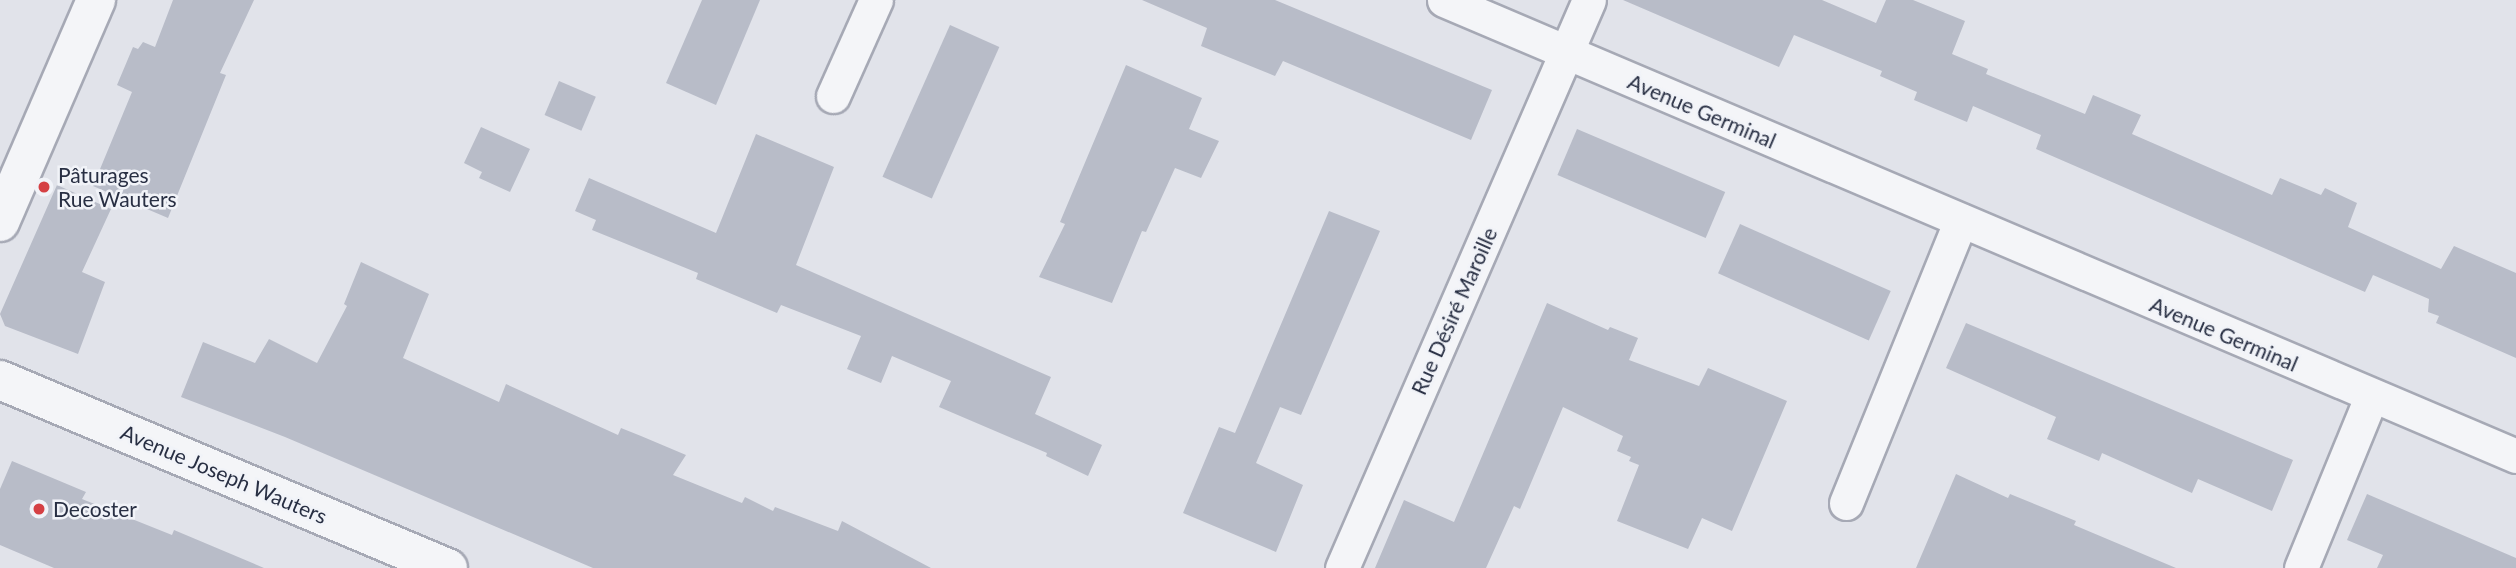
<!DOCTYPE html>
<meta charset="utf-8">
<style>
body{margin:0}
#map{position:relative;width:2516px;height:568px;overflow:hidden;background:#e1e3ea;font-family:Lato,sans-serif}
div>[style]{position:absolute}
.building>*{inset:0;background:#b8bcc8;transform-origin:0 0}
.roads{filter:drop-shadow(2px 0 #a6a9b5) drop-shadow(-2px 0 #a6a9b5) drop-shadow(0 2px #a6a9b5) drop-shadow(0 -2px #a6a9b5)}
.minor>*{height:33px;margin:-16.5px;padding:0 16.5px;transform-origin:16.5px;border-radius:16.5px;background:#f4f5f8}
.tertiary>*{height:38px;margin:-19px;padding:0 19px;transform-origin:19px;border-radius:19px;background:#f4f5f8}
.dots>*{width:19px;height:19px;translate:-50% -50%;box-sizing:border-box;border:4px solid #f1f3f8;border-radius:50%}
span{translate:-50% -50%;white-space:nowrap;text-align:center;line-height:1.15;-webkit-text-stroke:5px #f1f3f8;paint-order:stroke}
.street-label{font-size:21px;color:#282f43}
.poi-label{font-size:21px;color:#282f43}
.left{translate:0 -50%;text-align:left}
</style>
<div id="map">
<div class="building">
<i style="clip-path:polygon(173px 0,254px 0,220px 73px,226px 75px,168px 218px,93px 186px,132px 92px,117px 85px,133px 47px,138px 49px,143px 42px,155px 47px)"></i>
<i style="clip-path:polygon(702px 0,760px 0,716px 105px,666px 83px)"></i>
<i style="clip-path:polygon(1142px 0,1275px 0,1492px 90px,1471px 140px,1283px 61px,1275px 76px,1201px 46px,1207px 28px)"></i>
<i style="clip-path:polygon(1623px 0,1822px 0,1876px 23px,1886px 0,1913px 0,1965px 21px,1952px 54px,1988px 69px,1986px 74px,2085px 114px,2093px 95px,2141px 115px,2132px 134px,2272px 195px,2280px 178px,2321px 195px,2325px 188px,2357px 203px,2348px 227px,2441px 269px,2454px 246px,2516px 273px,2516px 358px,2436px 323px,2439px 316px,2428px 312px,2429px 299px,2373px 275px,2365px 292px,2036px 149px,2041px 135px,1973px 106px,1967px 122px,1914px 100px,1917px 92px,1880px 76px,1882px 71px,1794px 35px,1779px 67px)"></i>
<i style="left:950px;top:25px;width:54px;height:166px;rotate:24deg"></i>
<i style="clip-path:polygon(1126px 65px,1202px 98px,1189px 129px,1219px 141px,1201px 178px,1175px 168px,1146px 232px,1142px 231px,1112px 303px,1039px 277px,1065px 224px,1060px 222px)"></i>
<i style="left:559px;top:81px;width:40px;height:37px;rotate:23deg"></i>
<i style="clip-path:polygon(481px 127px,530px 149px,510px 192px,479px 178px,482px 172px,464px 163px)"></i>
<i style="left:1577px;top:129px;width:161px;height:50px;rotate:23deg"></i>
<i style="clip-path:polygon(756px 134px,834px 167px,796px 265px,1051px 377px,1035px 414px,1102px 445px,1088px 476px,1046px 456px,1047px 453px,939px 407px,951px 381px,892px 356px,881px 383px,847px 369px,861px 336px,781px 305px,777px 313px,696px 279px,698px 273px,592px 230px,596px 220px,575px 211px,589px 178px,716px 233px)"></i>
<i style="clip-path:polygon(57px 185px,111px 209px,82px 272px,105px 282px,78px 354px,5px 326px,0 314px)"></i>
<i style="clip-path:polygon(1329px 211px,1380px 231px,1301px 415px,1280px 407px,1256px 463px,1303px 485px,1276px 552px,1183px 513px,1219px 427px,1235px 433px)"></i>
<i style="left:1740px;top:224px;width:165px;height:54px;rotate:24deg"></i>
<i style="clip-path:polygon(361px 262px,429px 294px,403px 358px,499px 402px,506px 384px,618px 435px,621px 428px,641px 436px,686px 455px,673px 475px,742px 503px,745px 497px,773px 511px,775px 507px,838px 531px,842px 521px,931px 568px,593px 568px,285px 437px,181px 397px,203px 342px,255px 363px,269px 339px,317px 363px,347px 306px,344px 304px)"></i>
<i style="clip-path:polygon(1547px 303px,1608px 330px,1610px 327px,1638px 338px,1629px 360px,1699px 386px,1708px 368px,1787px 401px,1732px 531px,1702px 518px,1688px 549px,1617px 521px,1639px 465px,1629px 461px,1631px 457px,1617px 451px,1623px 436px,1563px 407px,1520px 509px,1514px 506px,1486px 568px,1375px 568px,1404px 500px,1454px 522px)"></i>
<i style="clip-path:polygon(1966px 323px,2293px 460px,2272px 511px,2198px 479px,2192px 493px,2102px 453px,2099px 461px,2047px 439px,2056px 417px,1946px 368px)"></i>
<i style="clip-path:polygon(12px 461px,86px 492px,82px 499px,172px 535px,174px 530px,264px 568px,54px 568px,0 545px,0 489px)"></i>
<i style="clip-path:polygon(1956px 474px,2008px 498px,2010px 494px,2076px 521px,2074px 525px,2176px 568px,1916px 568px)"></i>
<i style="clip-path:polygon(2367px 494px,2516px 558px,2516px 568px,2377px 568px,2383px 555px,2347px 540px)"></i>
</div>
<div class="roads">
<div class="minor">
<i style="left:1444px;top:0;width:1165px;rotate:23.04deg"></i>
<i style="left:833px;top:96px;width:105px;rotate:-65.9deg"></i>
<i style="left:1846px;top:503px;width:305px;rotate:-67.9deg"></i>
<i style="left:1342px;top:568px;width:619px;rotate:-66.5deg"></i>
<i style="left:2301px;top:568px;width:185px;rotate:-67.7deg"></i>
</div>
<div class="tertiary">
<i style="left:0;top:222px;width:242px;rotate:-66.6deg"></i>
<i style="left:0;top:380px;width:486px;rotate:22.8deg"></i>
</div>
</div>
<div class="dots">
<i style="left:44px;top:187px;background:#d54044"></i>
<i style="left:39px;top:509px;background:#d54044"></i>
</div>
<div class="street-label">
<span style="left:1702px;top:111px;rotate:23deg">Avenue Germinal</span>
<span style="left:1454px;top:311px;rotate:-66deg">Rue Désiré Maroille</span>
<span style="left:2224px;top:334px;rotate:23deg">Avenue Germinal</span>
<span style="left:224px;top:474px;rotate:23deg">Avenue Joseph Wauters</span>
</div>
<div class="poi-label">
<span class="left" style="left:58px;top:187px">Pâturages<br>Rue Wauters</span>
<span class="left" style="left:53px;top:509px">Decoster</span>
</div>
</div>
